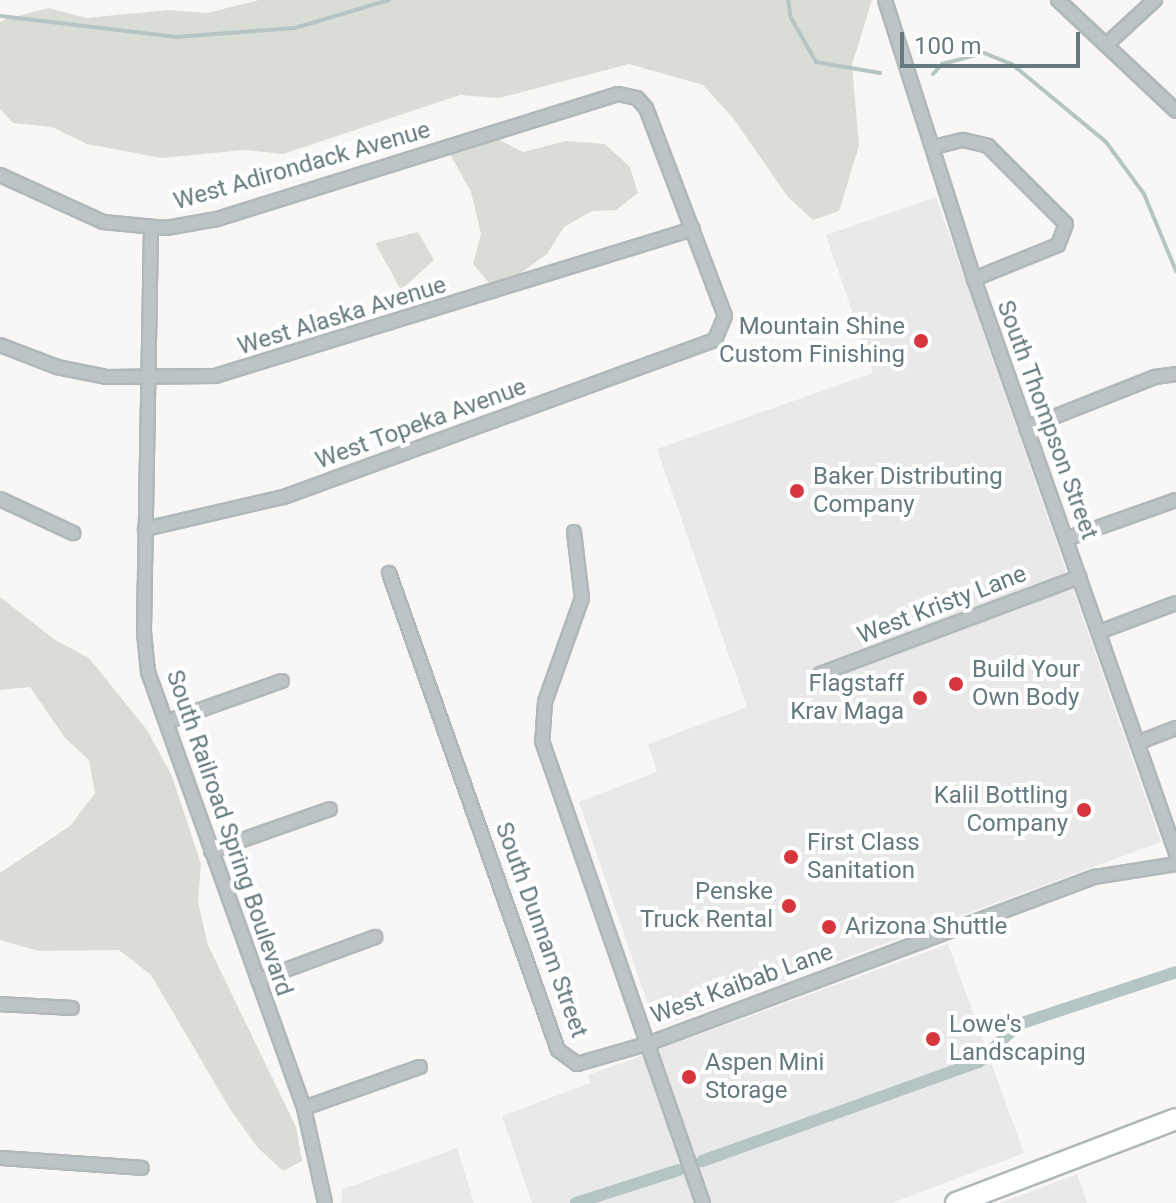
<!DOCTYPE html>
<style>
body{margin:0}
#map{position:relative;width:1176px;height:1203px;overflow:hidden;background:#f8f7f5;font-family:Roboto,sans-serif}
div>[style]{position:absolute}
.built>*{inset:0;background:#e9e9e9}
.green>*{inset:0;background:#daddd5}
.stream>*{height:4px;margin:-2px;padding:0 2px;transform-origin:2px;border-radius:2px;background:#b4c5c4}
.canal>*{height:12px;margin:-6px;padding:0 6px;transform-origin:6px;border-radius:6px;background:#b4c5c4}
.roads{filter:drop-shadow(2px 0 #b1b8ba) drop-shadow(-2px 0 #b1b8ba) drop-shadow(0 2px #b1b8ba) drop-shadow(0 -2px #b1b8ba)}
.street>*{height:12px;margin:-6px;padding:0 6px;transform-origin:6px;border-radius:6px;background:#bdc4c5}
.primary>*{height:20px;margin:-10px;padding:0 10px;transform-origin:10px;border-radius:10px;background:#fff}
.dots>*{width:22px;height:22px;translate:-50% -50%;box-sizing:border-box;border:4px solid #fff;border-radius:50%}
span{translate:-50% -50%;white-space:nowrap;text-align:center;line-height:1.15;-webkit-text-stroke:8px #fff;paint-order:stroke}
.street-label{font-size:24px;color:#657a7e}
.poi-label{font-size:24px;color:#657a7e}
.right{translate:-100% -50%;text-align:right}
.left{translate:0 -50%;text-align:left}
.scale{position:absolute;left:900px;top:32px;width:180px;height:36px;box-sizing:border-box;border:4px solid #657a7e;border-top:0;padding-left:10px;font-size:24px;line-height:28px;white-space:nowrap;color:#657a7e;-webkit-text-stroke:6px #fff;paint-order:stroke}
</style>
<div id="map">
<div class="built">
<i style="clip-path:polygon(936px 197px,1161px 842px,656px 1028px,579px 802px,657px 772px,648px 744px,747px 707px,657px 449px,873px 373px,826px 235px)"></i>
<i style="clip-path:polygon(948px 944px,1024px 1153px,892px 1203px,532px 1203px,502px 1116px,590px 1083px,588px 1075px)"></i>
<i style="clip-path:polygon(457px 1148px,474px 1203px,341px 1203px,343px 1189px)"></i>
<i style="clip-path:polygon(1077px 1174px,1087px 1203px,1000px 1203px)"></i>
</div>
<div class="green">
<i style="clip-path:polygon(259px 0,872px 0,852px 65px,859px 146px,839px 211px,813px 220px,788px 197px,733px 118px,703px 85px,629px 64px,499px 98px,460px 95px,283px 154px,244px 150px,162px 158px,87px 144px,52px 127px,13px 123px,0 109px,0 22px,6px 19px,49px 8px,86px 18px,168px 10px,207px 13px)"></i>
<i style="clip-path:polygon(488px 134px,523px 152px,566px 141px,605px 144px,630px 167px,638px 193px,616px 210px,592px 211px,564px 227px,547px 254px,517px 276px,490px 284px,473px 264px,481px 234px,471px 192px,445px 145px)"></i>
<i style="clip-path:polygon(418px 232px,434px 260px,401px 290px,375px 243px)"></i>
<i style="clip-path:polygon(0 597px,55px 640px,89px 658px,147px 730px,172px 776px,201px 864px,198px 902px,208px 945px,296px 1127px,302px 1161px,283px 1171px,258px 1148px,230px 1109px,151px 975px,119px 950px,39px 951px,0 940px,0 873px,70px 826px,95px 793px,89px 760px,65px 738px,30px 687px,0 690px)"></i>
</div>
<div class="stream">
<i style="left:788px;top:0;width:18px;rotate:81deg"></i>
<i style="left:791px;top:18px;width:51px;rotate:60.4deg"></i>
<i style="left:816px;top:62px;width:65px;rotate:9.8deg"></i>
<i style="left:0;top:16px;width:176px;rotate:6.8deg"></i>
<i style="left:175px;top:37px;width:120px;rotate:-4.3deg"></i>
<i style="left:295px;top:28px;width:98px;rotate:-16.6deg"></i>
<i style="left:933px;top:74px;width:13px;rotate:-48deg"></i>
<i style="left:942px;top:64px;width:43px;rotate:-14.7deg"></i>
<i style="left:984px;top:53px;width:31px;rotate:22deg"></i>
<i style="left:1013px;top:65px;width:121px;rotate:39.6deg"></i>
<i style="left:1106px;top:142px;width:64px;rotate:53.8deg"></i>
<i style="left:1144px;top:194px;width:83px;rotate:67.4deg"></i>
</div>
<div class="canal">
<i style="left:702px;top:1161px;width:294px;rotate:-19.7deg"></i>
<i style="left:979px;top:1062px;width:55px;rotate:-43.5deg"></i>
<i style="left:1019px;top:1024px;width:165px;rotate:-18.3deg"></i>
<i style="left:576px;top:1203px;width:108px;rotate:-17.8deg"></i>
</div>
<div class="roads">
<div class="street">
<i style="left:885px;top:0;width:293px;rotate:72.3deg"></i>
<i style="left:974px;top:279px;width:609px;rotate:70.61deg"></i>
<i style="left:1058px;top:0;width:162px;rotate:43.2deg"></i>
<i style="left:1106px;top:45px;width:67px;rotate:-42.6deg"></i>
<i style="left:934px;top:147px;width:30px;rotate:-14deg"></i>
<i style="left:963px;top:140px;width:26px;rotate:13deg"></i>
<i style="left:988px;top:146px;width:110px;rotate:45deg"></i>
<i style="left:1066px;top:224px;width:22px;rotate:111deg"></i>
<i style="left:1058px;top:245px;width:91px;rotate:158deg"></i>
<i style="left:0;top:175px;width:113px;rotate:24.5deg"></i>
<i style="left:103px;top:222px;width:63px;rotate:5.4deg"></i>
<i style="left:166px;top:228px;width:52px;rotate:-10deg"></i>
<i style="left:217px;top:219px;width:420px;rotate:-17.3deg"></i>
<i style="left:618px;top:94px;width:19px;rotate:12deg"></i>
<i style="left:637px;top:98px;width:13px;rotate:48deg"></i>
<i style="left:646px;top:108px;width:222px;rotate:69.2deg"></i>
<i style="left:725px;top:316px;width:26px;rotate:113deg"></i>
<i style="left:715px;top:340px;width:460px;rotate:160deg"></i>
<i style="left:283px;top:497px;width:142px;rotate:166.9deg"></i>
<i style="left:151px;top:228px;width:404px;rotate:91deg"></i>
<i style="left:144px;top:632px;width:40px;rotate:84.3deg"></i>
<i style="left:148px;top:672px;width:463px;rotate:70.3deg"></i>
<i style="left:304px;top:1108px;width:97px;rotate:77.5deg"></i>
<i style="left:0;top:345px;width:61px;rotate:21.1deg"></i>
<i style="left:57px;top:367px;width:50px;rotate:11.5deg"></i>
<i style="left:106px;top:377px;width:109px;rotate:-0.5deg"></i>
<i style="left:215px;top:376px;width:500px;rotate:-17.09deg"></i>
<i style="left:1026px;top:428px;width:139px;rotate:-21.6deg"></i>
<i style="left:1155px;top:377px;width:21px;rotate:-8deg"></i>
<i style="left:0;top:499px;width:81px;rotate:25deg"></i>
<i style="left:574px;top:532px;width:66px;rotate:83.1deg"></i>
<i style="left:582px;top:598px;width:110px;rotate:109.6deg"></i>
<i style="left:545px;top:702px;width:39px;rotate:94deg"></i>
<i style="left:542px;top:741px;width:489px;rotate:70.8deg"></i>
<i style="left:1066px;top:539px;width:117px;rotate:-19.5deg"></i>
<i style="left:389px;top:573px;width:506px;rotate:70.49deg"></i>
<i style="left:558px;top:1050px;width:24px;rotate:36deg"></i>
<i style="left:577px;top:1064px;width:76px;rotate:-16deg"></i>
<i style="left:650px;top:1043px;width:475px;rotate:-20.5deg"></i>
<i style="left:1095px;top:877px;width:82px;rotate:-9.1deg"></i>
<i style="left:1099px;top:632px;width:82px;rotate:-20.6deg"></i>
<i style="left:820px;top:674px;width:277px;rotate:-20.5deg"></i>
<i style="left:166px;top:722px;width:123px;rotate:-19.5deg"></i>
<i style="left:1137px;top:743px;width:42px;rotate:-21deg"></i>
<i style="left:211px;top:851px;width:126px;rotate:-19.4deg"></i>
<i style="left:258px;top:980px;width:125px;rotate:-20.2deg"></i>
<i style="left:0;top:1004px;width:72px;rotate:3.2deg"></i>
<i style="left:304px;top:1108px;width:123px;rotate:-19.5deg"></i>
<i style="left:0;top:1158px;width:142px;rotate:4deg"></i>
</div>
<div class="primary">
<i style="left:956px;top:1203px;width:235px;rotate:-20.9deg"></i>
</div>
</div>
<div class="dots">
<i style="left:921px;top:341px;background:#d8363e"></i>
<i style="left:797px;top:491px;background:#d8363e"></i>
<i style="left:956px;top:684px;background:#d8363e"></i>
<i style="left:920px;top:698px;background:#d8363e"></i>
<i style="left:1084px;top:810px;background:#d8363e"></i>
<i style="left:791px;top:857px;background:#d8363e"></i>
<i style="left:789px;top:906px;background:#d8363e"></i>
<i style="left:829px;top:927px;background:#d8363e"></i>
<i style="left:933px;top:1039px;background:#d8363e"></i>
<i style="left:689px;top:1077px;background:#d8363e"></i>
</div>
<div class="street-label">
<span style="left:302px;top:166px;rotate:-16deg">West Adirondack Avenue</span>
<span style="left:342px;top:316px;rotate:-17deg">West Alaska Avenue</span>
<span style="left:1047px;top:420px;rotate:70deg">South Thompson Street</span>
<span style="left:421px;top:424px;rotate:-20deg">West Topeka Avenue</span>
<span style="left:942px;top:605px;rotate:-21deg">West Kristy Lane</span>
<span style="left:229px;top:833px;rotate:71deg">South Railroad Spring Boulevard</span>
<span style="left:541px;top:930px;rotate:70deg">South Dunnam Street</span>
<span style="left:742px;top:984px;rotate:-20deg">West Kaibab Lane</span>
</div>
<div class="poi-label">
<span class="right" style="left:905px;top:341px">Mountain Shine<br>Custom Finishing</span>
<span class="left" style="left:813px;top:491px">Baker Distributing<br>Company</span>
<span class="left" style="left:972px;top:684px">Build Your<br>Own Body</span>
<span class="right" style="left:904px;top:698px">Flagstaff<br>Krav Maga</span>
<span class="right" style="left:1068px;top:810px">Kalil Bottling<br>Company</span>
<span class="left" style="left:807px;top:857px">First Class<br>Sanitation</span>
<span class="right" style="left:773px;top:906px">Penske<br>Truck Rental</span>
<span class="left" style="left:845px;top:927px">Arizona Shuttle</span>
<span class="left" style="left:949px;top:1039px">Lowe's<br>Landscaping</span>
<span class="left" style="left:705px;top:1077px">Aspen Mini<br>Storage</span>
</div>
<div class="scale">100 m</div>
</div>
